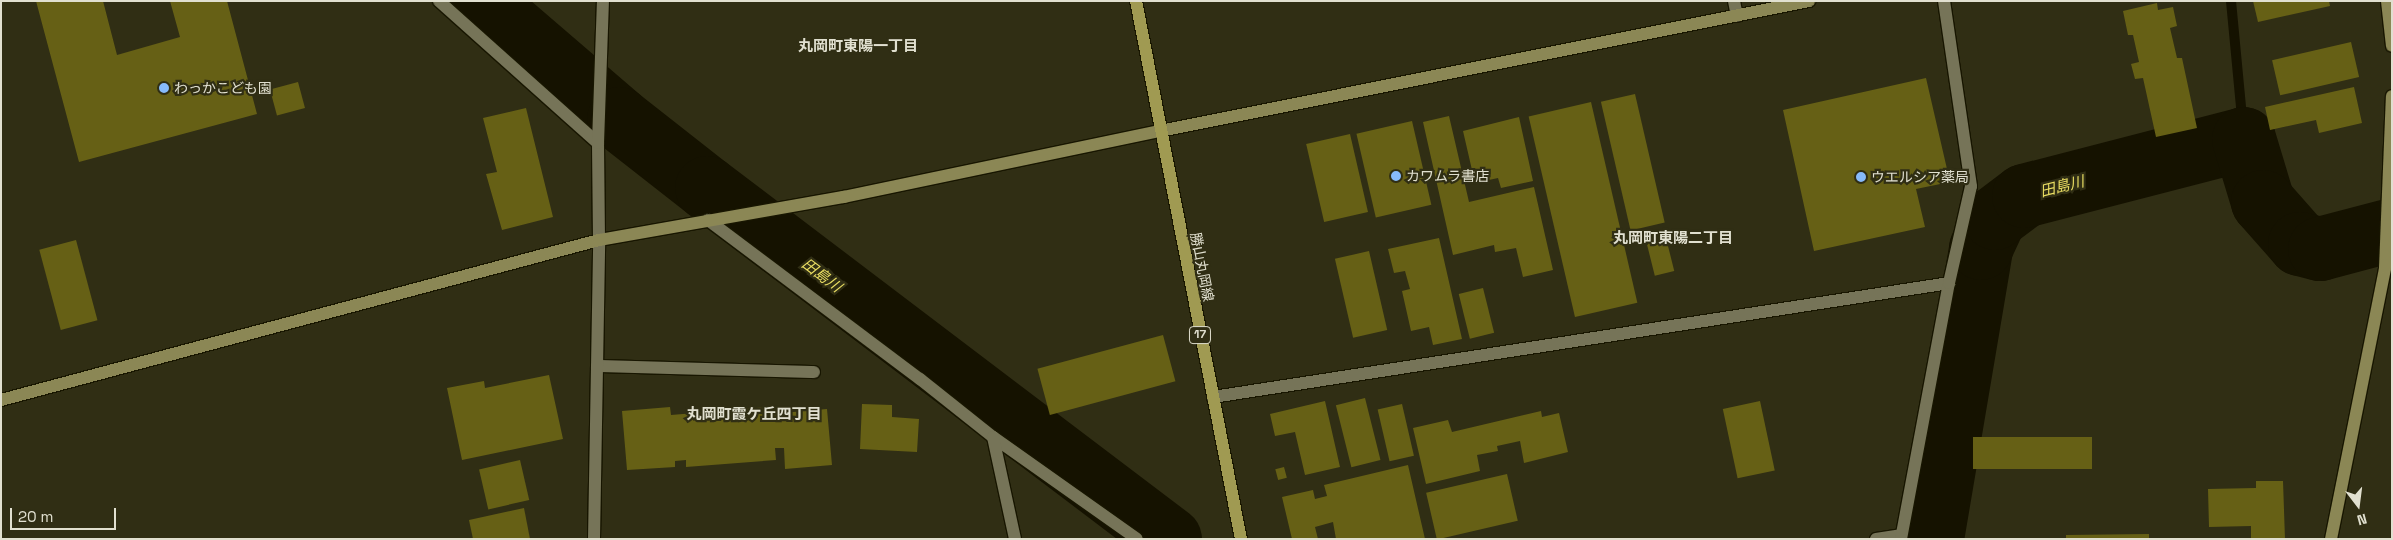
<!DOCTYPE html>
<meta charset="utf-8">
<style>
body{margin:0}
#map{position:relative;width:2393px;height:540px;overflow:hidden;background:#302e14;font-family:"Space Grotesk","Noto Sans JP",sans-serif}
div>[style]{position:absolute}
.stream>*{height:10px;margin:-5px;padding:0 5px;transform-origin:5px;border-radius:5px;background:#151200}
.river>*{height:64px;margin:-32px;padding:0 32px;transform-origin:32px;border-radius:32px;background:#151200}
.building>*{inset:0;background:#666015;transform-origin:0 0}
.roads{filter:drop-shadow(1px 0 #181600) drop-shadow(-1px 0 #181600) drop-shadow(0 1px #181600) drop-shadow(0 -1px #181600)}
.lane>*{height:12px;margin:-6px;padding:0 6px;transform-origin:6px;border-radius:6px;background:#767458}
.street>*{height:12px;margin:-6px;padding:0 6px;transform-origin:6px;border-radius:6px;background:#767458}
.secondary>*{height:12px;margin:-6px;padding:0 6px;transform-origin:6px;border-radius:6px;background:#8b8755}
.primary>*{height:12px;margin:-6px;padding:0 6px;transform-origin:6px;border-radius:6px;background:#a09a52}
.dots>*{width:14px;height:14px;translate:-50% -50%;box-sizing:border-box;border:2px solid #302e14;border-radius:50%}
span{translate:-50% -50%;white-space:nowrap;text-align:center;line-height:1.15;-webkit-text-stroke:4.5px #302e14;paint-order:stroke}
.shield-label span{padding:1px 4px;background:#302e14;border:1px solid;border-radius:4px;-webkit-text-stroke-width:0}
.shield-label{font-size:12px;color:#e1e0d0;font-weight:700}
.poi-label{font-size:14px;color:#e1e0d0}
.left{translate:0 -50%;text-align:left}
.street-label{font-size:14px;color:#e1e0d0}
.neighbourhood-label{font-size:15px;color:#e1e0d0;font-weight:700}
.water-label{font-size:15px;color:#eade62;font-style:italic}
.frame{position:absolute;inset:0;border:2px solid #e1e0d0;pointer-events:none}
.north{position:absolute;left:2333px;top:480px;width:50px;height:50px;-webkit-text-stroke:4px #302e14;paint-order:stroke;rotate:165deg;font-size:14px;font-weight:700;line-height:20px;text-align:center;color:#e1e0d0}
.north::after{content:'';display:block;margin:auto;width:18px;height:22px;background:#e1e0d0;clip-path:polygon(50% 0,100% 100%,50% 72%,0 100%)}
.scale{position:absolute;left:10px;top:508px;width:106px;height:22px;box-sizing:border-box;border:2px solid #e1e0d0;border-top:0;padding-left:6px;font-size:15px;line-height:18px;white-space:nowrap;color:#e1e0d0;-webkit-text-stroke:4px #302e14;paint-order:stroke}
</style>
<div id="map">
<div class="stream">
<i style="left:2231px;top:1px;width:139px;rotate:84.6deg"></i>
</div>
<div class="river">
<i style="left:482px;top:1px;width:181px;rotate:40.7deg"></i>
<i style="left:619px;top:119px;width:112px;rotate:38.1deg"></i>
<i style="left:707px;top:188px;width:581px;rotate:37.17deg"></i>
<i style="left:1932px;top:539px;width:295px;rotate:-80.4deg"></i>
<i style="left:1981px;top:248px;width:33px;rotate:-65deg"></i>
<i style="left:1995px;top:218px;width:36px;rotate:-37deg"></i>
<i style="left:2024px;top:196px;width:227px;rotate:-14.5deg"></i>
<i style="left:2244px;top:139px;width:66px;rotate:73.2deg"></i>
<i style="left:2263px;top:202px;width:56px;rotate:48.6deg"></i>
<i style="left:2300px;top:244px;width:21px;rotate:14deg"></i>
<i style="left:2320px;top:249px;width:74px;rotate:-14.8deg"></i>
</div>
<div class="building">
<i style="clip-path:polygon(36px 1px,103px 1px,117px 55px,180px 37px,170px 1px,227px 1px,257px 114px,79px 162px)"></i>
<i style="clip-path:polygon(2253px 1px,2329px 1px,2330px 6px,2258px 22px)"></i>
<i style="clip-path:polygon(2157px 3px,2158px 10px,2173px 7px,2177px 26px,2170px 28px,2177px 58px,2182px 58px,2197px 128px,2156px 137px,2143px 78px,2135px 79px,2131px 64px,2139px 62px,2133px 35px,2128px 35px,2123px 11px)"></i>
<i style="left:2351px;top:42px;width:36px;height:81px;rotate:77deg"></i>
<i style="clip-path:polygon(1926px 78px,1950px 182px,1916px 189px,1925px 227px,1814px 251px,1783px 110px)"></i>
<i style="left:298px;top:82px;width:27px;height:29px;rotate:75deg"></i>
<i style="clip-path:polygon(2354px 87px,2362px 123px,2319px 133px,2316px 120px,2270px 130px,2265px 107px)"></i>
<i style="left:1635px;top:94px;width:132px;height:35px;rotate:77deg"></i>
<i style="left:1591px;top:102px;width:206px;height:64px;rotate:77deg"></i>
<i style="clip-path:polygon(526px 108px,553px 217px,502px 230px,486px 174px,497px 172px,483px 118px)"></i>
<i style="clip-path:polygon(1449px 116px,1469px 202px,1534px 187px,1553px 270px,1523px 277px,1516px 248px,1495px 252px,1494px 245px,1453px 255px,1423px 122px)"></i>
<i style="clip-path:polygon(1519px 117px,1533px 181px,1501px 188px,1498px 178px,1475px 183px,1463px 131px)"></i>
<i style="left:1412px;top:121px;width:86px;height:57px;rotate:77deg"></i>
<i style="left:1350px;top:134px;width:80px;height:45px;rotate:77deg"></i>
<i style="clip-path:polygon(1439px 238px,1462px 339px,1433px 345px,1429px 327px,1411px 331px,1402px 291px,1410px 289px,1405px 271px,1394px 273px,1388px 249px)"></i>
<i style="left:1666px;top:238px;width:34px;height:20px;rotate:76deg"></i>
<i style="left:76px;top:240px;width:83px;height:38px;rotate:75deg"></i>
<i style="left:1369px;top:251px;width:81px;height:35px;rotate:77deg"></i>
<i style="left:1483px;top:288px;width:46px;height:25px;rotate:76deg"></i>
<i style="left:1163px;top:335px;width:48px;height:130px;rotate:75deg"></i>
<i style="clip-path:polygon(549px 375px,563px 439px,462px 460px,447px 388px,484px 381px,485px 388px)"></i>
<i style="left:1365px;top:398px;width:64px;height:30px;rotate:76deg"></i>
<i style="clip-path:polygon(1325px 401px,1340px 467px,1305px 475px,1295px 432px,1275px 436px,1270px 414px)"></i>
<i style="left:1760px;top:401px;width:71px;height:38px;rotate:78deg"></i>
<i style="clip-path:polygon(862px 404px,892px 405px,892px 417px,919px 419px,917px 452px,860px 449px)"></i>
<i style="left:1402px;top:404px;width:53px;height:25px;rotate:77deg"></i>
<i style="clip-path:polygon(670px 407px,671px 415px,768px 407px,769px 414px,827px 409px,832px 465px,785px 469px,784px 448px,775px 448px,776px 460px,686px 467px,686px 460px,675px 461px,675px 467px,627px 470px,622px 411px)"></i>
<i style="clip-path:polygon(1541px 411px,1542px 417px,1559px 413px,1568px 452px,1524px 463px,1520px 441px,1497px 446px,1498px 451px,1477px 455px,1480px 471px,1426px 484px,1413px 428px,1448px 420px,1452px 432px)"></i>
<i style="left:1973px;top:437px;width:119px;height:32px"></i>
<i style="left:520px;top:460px;width:41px;height:42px;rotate:77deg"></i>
<i style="clip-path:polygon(1408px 465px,1425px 539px,1336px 539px,1333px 522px,1315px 527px,1318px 539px,1292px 539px,1282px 497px,1313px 490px,1315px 499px,1327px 496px,1324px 485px)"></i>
<i style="left:1284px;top:467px;width:11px;height:9px;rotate:75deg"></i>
<i style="left:1507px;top:474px;width:48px;height:83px;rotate:77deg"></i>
<i style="clip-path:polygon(2256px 481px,2283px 481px,2285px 539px,2251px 539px,2251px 526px,2209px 527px,2208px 489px,2256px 488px)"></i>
<i style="clip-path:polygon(524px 508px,530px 539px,473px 539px,469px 520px)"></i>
<i style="clip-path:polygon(2149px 534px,2149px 539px,2066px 539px,2066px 535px)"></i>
</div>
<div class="roads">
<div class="lane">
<i style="left:597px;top:366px;width:217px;rotate:1.6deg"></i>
</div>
<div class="street">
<i style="left:439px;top:1px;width:213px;rotate:41.8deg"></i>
<i style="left:1734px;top:1px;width:15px;rotate:79deg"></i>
<i style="left:708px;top:220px;width:265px;rotate:36.9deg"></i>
<i style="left:920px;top:379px;width:93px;rotate:38.5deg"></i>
<i style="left:993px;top:437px;width:176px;rotate:35.3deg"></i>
<i style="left:1213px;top:397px;width:745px;rotate:-8.8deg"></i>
<i style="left:993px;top:437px;width:104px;rotate:77.8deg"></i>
<i style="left:594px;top:539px;width:299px;rotate:-89deg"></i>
<i style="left:599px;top:240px;width:97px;rotate:-90.6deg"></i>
<i style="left:598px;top:143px;width:142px;rotate:-88deg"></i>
<i style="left:1876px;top:539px;width:25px;rotate:-9deg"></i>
<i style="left:1901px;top:539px;width:260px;rotate:-79.4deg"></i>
<i style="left:1949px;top:283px;width:99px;rotate:-77.2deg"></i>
<i style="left:1971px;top:186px;width:187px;rotate:-98.3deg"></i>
</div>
<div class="secondary">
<i style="left:2387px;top:1px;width:45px;rotate:83.7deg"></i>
<i style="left:1px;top:400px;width:619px;rotate:-14.98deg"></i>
<i style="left:599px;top:240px;width:249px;rotate:-10deg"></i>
<i style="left:844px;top:197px;width:323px;rotate:-11.8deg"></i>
<i style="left:1160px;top:131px;width:662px;rotate:-11.33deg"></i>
<i style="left:2331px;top:539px;width:276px;rotate:-78.7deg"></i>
<i style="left:2385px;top:268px;width:172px;rotate:-87.7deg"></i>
</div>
<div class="primary">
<i style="left:1136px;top:1px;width:548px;rotate:78.96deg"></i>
</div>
</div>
<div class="dots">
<i style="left:164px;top:88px;background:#87bbfb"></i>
<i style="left:1396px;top:176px;background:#87bbfb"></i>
<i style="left:1861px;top:177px;background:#87bbfb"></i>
</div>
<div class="shield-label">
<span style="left:1200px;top:335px">17</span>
</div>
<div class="poi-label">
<span class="left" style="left:174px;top:88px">わっかこども園</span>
<span class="left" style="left:1406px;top:176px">カワムラ書店</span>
<span class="left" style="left:1871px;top:177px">ウエルシア薬局</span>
</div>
<div class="street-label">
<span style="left:1202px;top:267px;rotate:79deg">勝山丸岡線</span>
</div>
<div class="neighbourhood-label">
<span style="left:858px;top:46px">丸岡町東陽一丁目</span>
<span style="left:1673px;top:238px">丸岡町東陽二丁目</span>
<span style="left:754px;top:414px">丸岡町霞ケ丘四丁目</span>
</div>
<div class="water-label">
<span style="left:2062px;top:186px;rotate:-14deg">田島川</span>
<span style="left:822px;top:275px;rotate:37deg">田島川</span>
</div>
<div class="frame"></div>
<div class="north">N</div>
<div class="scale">20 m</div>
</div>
